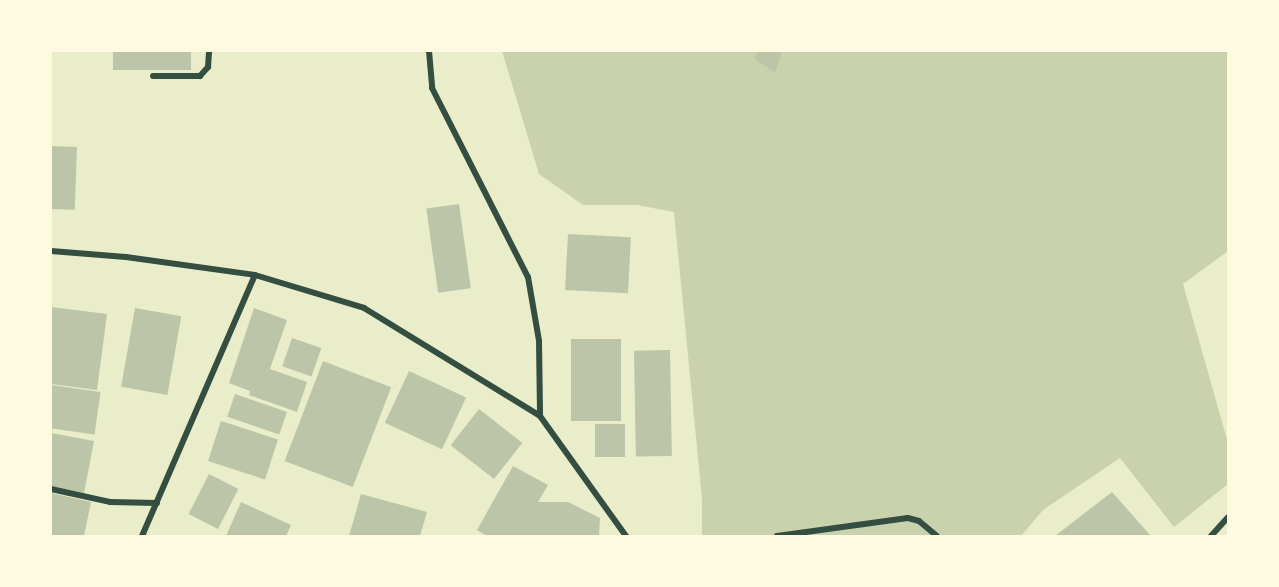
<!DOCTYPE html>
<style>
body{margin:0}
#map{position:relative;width:1279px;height:587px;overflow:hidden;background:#e9edc9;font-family:"Titillium Web",sans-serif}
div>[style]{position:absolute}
.green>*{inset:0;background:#cad2ad}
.building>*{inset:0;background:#bcc5a7;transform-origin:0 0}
.minor>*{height:6px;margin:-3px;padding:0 3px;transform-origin:3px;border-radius:3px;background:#344e41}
span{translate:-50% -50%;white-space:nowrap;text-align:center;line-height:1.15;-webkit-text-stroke:4.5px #fefae0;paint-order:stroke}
.frame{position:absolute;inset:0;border:52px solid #fefae0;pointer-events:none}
</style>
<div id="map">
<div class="green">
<i style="clip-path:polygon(502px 51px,1228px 51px,1228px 251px,1183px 284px,1228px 443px,1228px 484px,1174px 527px,1120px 458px,1043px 510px,1021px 536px,702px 536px,702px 499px,674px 212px,637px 205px,583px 205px,539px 174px)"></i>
</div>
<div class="building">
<i style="left:113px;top:51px;width:78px;height:19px"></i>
<i style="clip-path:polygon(759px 51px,782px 51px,775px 73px,754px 58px)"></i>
<i style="left:51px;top:146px;width:26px;height:63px;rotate:2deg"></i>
<i style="left:459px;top:204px;width:85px;height:33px;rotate:82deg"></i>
<i style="left:568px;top:234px;width:63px;height:56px;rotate:3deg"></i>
<i style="clip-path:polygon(51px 307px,107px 314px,97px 390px,51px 384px)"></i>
<i style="left:135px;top:308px;width:47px;height:80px;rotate:10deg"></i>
<i style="clip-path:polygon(254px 308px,287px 320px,270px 369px,307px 382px,297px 412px,249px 395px,250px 391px,229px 383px)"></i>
<i style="left:292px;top:338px;width:31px;height:30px;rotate:19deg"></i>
<i style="left:571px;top:339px;width:50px;height:82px"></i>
<i style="left:670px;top:350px;width:106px;height:36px;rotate:89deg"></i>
<i style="left:323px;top:361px;width:73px;height:107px;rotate:21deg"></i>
<i style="left:409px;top:371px;width:63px;height:57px;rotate:25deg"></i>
<i style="left:51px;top:385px;width:50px;height:43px;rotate:8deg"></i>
<i style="left:235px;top:394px;width:55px;height:24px;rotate:19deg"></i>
<i style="left:479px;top:409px;width:55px;height:46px;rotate:38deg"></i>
<i style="left:221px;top:421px;width:60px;height:42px;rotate:18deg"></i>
<i style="left:595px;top:424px;width:30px;height:33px"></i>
<i style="clip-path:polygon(51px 433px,94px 441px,84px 493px,51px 486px)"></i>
<i style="clip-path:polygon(513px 466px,548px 485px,538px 502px,568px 502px,600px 518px,599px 536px,487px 536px,477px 530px)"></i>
<i style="left:209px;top:474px;width:33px;height:45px;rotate:27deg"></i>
<i style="clip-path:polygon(1112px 492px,1151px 536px,1055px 536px)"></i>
<i style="clip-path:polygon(51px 493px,91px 502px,84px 536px,51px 536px)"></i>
<i style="clip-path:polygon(361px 494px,427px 512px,420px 536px,349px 536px)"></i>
<i style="clip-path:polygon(241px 502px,291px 525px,286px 536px,226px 536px)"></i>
</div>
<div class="minor">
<i style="left:429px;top:51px;width:37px;rotate:85deg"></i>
<i style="left:432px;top:88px;width:212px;rotate:63.1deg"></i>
<i style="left:528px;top:277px;width:65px;rotate:80.2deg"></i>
<i style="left:539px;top:341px;width:75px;rotate:89.2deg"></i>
<i style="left:153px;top:76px;width:47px"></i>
<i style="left:200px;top:76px;width:12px;rotate:-48deg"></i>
<i style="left:208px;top:67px;width:16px;rotate:-86deg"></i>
<i style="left:51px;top:251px;width:75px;rotate:4.6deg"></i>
<i style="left:126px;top:257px;width:130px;rotate:7.9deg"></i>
<i style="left:255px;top:275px;width:114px;rotate:16.8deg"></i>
<i style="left:364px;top:308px;width:206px;rotate:31.5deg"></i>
<i style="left:540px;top:416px;width:148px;rotate:54.4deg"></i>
<i style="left:51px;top:489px;width:60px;rotate:12.4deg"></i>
<i style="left:110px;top:502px;width:47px;rotate:1.2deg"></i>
<i style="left:142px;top:536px;width:284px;rotate:-66.6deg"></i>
<i style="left:777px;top:536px;width:132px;rotate:-7.8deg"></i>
<i style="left:908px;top:518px;width:11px;rotate:15deg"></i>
<i style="left:919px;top:521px;width:23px;rotate:40deg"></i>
<i style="left:1211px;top:536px;width:25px;rotate:-48deg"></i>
</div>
<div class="frame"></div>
</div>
